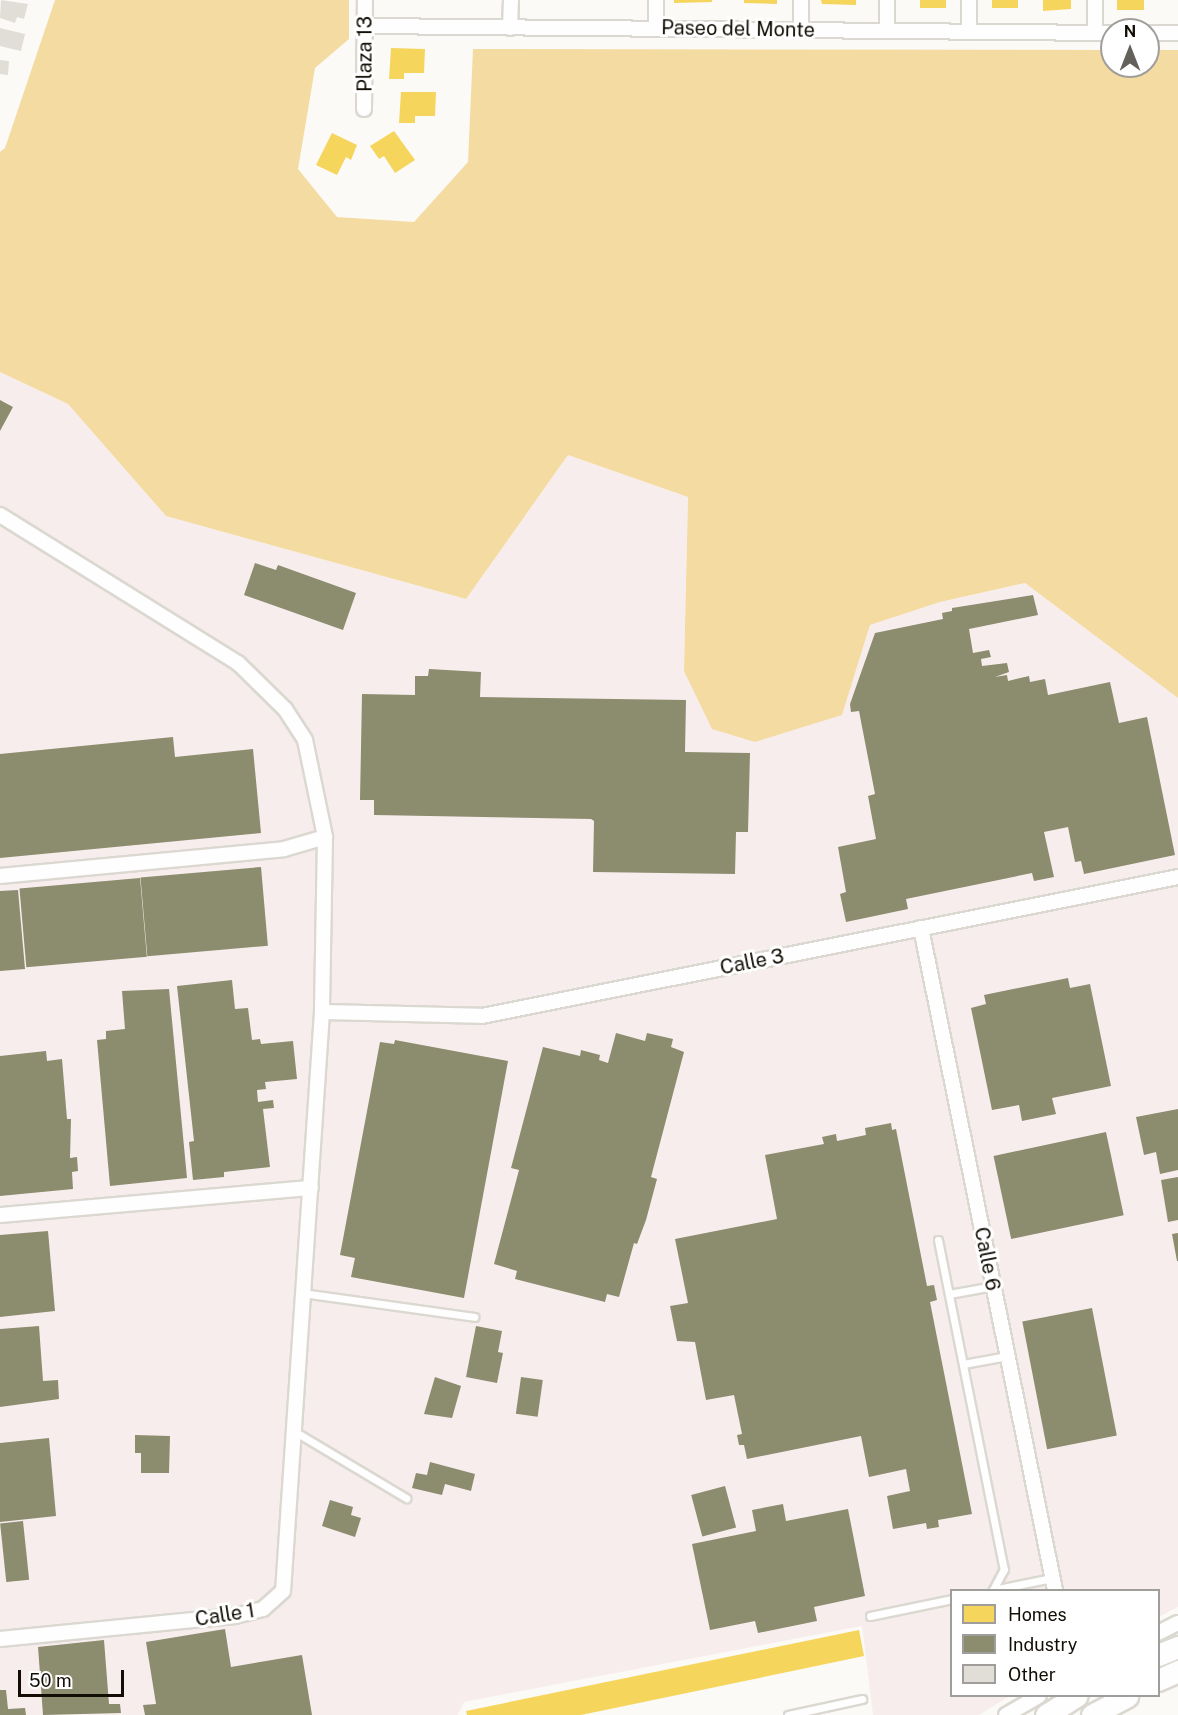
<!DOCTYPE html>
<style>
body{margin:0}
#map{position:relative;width:1178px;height:1715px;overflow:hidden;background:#fcfaf7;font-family:"Public Sans",sans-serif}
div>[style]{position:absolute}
.industrial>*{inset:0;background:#f8eded}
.forest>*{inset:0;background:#f4dba2}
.homes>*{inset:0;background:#f6d55c;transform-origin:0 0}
.industry>*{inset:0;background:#8c8c6e;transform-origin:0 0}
.building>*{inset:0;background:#e1ddd7}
.roads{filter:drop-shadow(2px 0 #dbd8d1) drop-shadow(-2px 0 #dbd8d1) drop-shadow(0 2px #dbd8d1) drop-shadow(0 -2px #dbd8d1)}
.service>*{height:7px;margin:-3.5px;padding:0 3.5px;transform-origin:3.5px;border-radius:3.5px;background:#fffefe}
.minor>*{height:14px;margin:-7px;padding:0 7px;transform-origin:7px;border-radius:7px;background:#fffefe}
.primary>*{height:21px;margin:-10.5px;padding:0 10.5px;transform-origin:10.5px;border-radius:10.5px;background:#fffefe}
span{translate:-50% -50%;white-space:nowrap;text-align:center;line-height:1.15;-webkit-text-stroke:6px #fff;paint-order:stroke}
.street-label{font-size:20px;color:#120d05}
.legend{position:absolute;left:950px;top:1589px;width:210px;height:108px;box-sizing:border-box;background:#fff;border:2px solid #a09e9b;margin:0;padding:8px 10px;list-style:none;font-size:18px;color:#120d05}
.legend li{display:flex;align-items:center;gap:12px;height:30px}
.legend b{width:30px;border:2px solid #a09e9b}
.north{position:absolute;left:1100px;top:18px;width:60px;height:60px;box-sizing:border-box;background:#fff;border:2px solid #a09e9b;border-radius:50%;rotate:0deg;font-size:16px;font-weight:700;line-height:24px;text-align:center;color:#120d05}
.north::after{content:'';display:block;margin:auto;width:21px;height:27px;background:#64605a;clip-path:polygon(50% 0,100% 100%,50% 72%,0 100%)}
.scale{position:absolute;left:18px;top:1670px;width:106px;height:27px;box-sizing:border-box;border:3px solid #120d05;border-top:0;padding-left:8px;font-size:18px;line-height:21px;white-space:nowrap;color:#120d05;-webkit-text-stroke:4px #fff;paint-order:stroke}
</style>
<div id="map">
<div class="industrial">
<i style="clip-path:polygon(0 372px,68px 404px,166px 516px,466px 599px,568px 455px,688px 497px,684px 671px,842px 715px,870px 625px,940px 602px,1025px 583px,1178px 698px,1178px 1607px,1159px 1617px,1158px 1590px,952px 1590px,952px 1696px,1010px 1696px,979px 1715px,873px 1715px,862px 1626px,464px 1702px,458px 1715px,0 1715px)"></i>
</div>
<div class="forest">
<i style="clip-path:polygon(55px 0,349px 0,349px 39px,315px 68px,298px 169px,337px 217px,414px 222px,468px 162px,473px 49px,1112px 50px,1112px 66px,1148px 66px,1148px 50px,1178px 50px,1178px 698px,1025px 583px,940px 602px,870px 625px,842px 715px,755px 742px,712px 729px,684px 671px,688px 497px,568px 455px,466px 599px,166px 516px,68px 404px,0 372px,0 152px,5px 148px)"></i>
</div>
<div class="homes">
<i style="clip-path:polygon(674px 0,712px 0,712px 2px,674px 3px)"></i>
<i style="clip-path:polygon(744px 0,777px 0,777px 4px,744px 3px)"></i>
<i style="clip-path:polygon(821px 0,856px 0,856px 5px,822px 4px)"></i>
<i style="left:920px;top:0;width:26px;height:8px"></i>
<i style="left:992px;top:0;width:26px;height:8px"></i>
<i style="clip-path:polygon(1043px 0,1071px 0,1071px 9px,1043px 11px)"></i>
<i style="left:1117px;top:0;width:27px;height:10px"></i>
<i style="clip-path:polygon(391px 48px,425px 49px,424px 73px,404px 73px,404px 79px,389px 79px)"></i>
<i style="clip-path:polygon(401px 92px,436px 92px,435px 116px,415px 116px,415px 123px,399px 123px)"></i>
<i style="clip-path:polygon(394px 131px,415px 160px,395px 173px,384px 156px,379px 159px,370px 146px)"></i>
<i style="clip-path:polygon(332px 133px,357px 145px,351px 160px,346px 157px,337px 175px,316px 165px)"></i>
<i style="clip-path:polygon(859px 1630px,864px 1656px,797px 1670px,581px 1715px,467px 1715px,466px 1711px)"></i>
</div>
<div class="industry">
<i style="clip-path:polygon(0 400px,13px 407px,0 431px)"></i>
<i style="clip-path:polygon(255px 563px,276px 570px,278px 565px,356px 593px,343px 630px,244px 595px)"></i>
<i style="clip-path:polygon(1033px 595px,1038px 615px,969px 629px,973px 653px,989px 650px,991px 657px,981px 659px,982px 666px,1007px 663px,1009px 672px,995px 677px,1007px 675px,1008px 681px,1029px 676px,1030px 682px,1045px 679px,1048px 695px,1110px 682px,1119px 723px,1147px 717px,1175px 855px,1084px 874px,1081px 861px,1075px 862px,1068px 827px,1044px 832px,1054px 877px,1034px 881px,1032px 873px,906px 899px,908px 909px,846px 922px,840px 894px,846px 892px,838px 847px,876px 839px,868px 796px,875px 794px,859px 711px,851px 712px,850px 704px,875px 633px,943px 619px,942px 613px,952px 611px,952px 608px)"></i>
<i style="clip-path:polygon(429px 669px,481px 672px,480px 697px,686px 700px,685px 752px,750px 753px,748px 832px,736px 832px,735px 874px,593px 872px,594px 821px,591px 819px,374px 815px,374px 800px,360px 800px,362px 694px,415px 695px,415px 676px,428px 676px)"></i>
<i style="clip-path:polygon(173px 737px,175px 757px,253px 749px,261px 833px,0 858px,0 754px)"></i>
<i style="left:261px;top:867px;width:79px;height:121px;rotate:85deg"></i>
<i style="left:140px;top:878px;width:79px;height:121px;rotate:85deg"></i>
<i style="clip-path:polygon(18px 890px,25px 969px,0 971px,0 891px)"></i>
<i style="clip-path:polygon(1068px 978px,1070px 988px,1090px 984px,1111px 1086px,1052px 1098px,1056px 1114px,1022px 1121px,1019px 1105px,992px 1110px,971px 1008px,986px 1004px,984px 995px)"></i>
<i style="clip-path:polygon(232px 980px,235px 1009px,248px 1008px,252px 1040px,260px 1039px,261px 1044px,293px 1041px,297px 1079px,265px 1082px,266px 1089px,257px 1090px,258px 1102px,273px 1100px,274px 1108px,263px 1109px,270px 1167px,224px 1172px,224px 1177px,193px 1180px,189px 1142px,194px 1141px,177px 986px)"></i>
<i style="clip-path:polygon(169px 989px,187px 1178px,110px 1186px,97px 1040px,106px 1039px,106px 1031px,125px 1029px,122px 991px)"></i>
<i style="clip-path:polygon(616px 1033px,645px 1041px,647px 1033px,673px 1039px,671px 1047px,684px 1052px,651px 1177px,657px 1179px,646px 1220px,637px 1244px,634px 1243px,619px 1297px,607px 1294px,605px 1302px,515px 1279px,517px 1271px,494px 1264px,519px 1170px,511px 1168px,543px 1047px,580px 1056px,581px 1050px,600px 1055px,599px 1060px,608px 1063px)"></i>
<i style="clip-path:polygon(395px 1040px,508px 1061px,464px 1298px,351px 1277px,355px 1258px,340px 1255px,380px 1042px,394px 1044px)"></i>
<i style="clip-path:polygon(46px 1051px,47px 1061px,62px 1059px,67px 1119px,71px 1119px,70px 1158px,77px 1157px,78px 1171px,72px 1172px,73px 1189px,0 1196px,0 1056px)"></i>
<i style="clip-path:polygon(1178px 1109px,1178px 1170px,1160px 1174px,1156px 1152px,1144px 1155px,1136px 1117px)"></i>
<i style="clip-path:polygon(891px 1123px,892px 1130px,896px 1129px,927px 1286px,934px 1285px,937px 1300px,930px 1302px,972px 1514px,938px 1520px,939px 1527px,927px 1529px,926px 1523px,893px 1529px,887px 1496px,910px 1491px,906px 1469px,869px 1477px,861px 1436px,747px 1459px,744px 1445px,739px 1445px,737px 1435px,742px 1434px,734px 1395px,706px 1400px,695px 1342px,677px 1341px,670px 1306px,688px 1303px,675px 1239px,777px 1219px,765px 1155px,824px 1144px,822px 1137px,836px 1134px,837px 1141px,866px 1135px,865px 1128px)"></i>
<i style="left:1106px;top:1132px;width:85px;height:115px;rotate:78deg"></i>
<i style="clip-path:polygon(1178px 1177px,1178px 1220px,1168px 1222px,1161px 1180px)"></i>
<i style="clip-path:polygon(48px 1231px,55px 1311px,0 1317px,0 1235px)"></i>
<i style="clip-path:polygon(1178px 1233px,1178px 1261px,1177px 1261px,1172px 1234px)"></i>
<i style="left:1092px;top:1308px;width:130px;height:71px;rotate:79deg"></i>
<i style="clip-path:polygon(39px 1326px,43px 1381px,58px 1380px,59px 1399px,0 1407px,0 1329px)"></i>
<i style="clip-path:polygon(476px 1326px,502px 1331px,498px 1352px,503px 1353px,497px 1383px,466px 1377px)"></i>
<i style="clip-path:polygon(435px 1377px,461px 1386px,452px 1418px,424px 1414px)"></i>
<i style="left:521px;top:1377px;width:22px;height:37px;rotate:8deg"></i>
<i style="clip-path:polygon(135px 1435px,170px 1436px,169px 1473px,141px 1473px,141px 1453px,135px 1453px)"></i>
<i style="clip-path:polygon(49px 1438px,56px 1516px,0 1522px,0 1443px)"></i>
<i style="clip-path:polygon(430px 1462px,475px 1474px,471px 1491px,445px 1484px,442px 1495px,412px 1488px,416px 1473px,427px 1475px)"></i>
<i style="left:725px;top:1486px;width:43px;height:35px;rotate:75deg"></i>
<i style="clip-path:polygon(330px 1500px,353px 1507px,351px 1515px,361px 1518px,355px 1537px,322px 1526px)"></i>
<i style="clip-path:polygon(783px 1504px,786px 1521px,848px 1509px,865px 1596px,814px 1607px,817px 1621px,758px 1633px,755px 1621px,710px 1630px,692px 1544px,756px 1531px,752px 1510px)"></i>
<i style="left:23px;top:1521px;width:59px;height:23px;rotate:84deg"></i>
<i style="clip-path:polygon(225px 1629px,231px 1667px,302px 1655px,312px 1715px,145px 1715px,143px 1705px,156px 1704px,146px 1642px)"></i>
<i style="clip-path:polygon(104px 1640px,109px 1704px,120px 1704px,121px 1713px,43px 1715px,38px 1647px)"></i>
<i style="clip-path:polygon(0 1690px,6px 1690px,8px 1709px,25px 1708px,26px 1715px,0 1715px)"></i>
</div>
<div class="building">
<i style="clip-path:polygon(1px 0,28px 4px,24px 19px,17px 17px,15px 23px,0 18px)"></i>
<i style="clip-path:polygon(0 28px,25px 34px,21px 51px,0 46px)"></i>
<i style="clip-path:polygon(0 60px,9px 61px,8px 75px,0 74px)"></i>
</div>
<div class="roads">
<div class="service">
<i style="left:938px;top:1240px;width:336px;rotate:78.7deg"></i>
<i style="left:1004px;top:1569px;width:24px;rotate:118deg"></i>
<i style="left:302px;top:1293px;width:174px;rotate:7.9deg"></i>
<i style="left:949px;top:1294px;width:45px;rotate:-10.3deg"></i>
<i style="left:963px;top:1364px;width:45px;rotate:-10.3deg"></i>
<i style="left:294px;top:1431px;width:131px;rotate:30.9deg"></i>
<i style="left:993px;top:1590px;width:60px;rotate:-11.5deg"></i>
<i style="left:870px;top:1616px;width:84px;rotate:-11.7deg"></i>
<i style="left:788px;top:1715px;width:76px;rotate:-12.2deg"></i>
</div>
<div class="minor">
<i style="left:365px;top:26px;width:747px;rotate:0.54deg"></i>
<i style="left:510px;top:28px;width:28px;rotate:-88deg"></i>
<i style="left:656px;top:29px;width:29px;rotate:-90deg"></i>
<i style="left:801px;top:30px;width:30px;rotate:-90deg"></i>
<i style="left:887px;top:31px;width:31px;rotate:-90deg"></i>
<i style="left:969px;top:31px;width:31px;rotate:-90deg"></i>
<i style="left:1095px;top:32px;width:32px;rotate:-90deg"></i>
<i style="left:1148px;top:33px;width:30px"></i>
<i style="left:364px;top:109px;width:109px;rotate:-89.5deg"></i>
<i style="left:0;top:515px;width:280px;rotate:31.9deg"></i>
<i style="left:238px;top:663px;width:66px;rotate:44.4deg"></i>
<i style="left:285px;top:709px;width:37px;rotate:57deg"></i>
<i style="left:305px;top:740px;width:99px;rotate:78.3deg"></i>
<i style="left:325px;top:837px;width:175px;rotate:91deg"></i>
<i style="left:322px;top:1012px;width:580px;rotate:93.85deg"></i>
<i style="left:283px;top:1591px;width:27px;rotate:138deg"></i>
<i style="left:263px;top:1609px;width:30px;rotate:166deg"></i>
<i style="left:234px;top:1616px;width:235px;rotate:174.4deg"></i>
<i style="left:0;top:876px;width:285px;rotate:-5.4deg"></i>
<i style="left:284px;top:849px;width:43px;rotate:-16.3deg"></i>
<i style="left:921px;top:928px;width:675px;rotate:78.56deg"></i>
<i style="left:322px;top:1012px;width:160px;rotate:1.4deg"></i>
<i style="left:482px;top:1016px;width:710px;rotate:-11.29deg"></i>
<i style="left:0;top:1215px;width:312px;rotate:-5deg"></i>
<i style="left:1158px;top:1633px;width:22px;rotate:-27deg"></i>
<i style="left:1006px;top:1715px;width:38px;rotate:-30deg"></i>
</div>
<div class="primary">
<i style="left:1158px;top:1655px;width:22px;rotate:-22deg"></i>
<i style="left:1158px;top:1680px;width:22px;rotate:-24deg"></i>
<i style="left:1046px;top:1715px;width:36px;rotate:-32deg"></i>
<i style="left:1092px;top:1715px;width:40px;rotate:-28deg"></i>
</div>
</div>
<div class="street-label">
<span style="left:738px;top:29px;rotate:1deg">Paseo del Monte</span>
<span style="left:365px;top:54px;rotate:-90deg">Plaza 13</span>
<span style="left:752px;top:962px;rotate:-11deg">Calle 3</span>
<span style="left:987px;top:1259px;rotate:79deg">Calle 6</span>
<span style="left:225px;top:1615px;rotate:-9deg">Calle 1</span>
</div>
<ul class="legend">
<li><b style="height:16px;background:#f6d55c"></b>Homes</li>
<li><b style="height:16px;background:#8c8c6e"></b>Industry</li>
<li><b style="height:16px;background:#e1ddd7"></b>Other</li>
</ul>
<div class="north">N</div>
<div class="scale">50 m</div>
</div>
